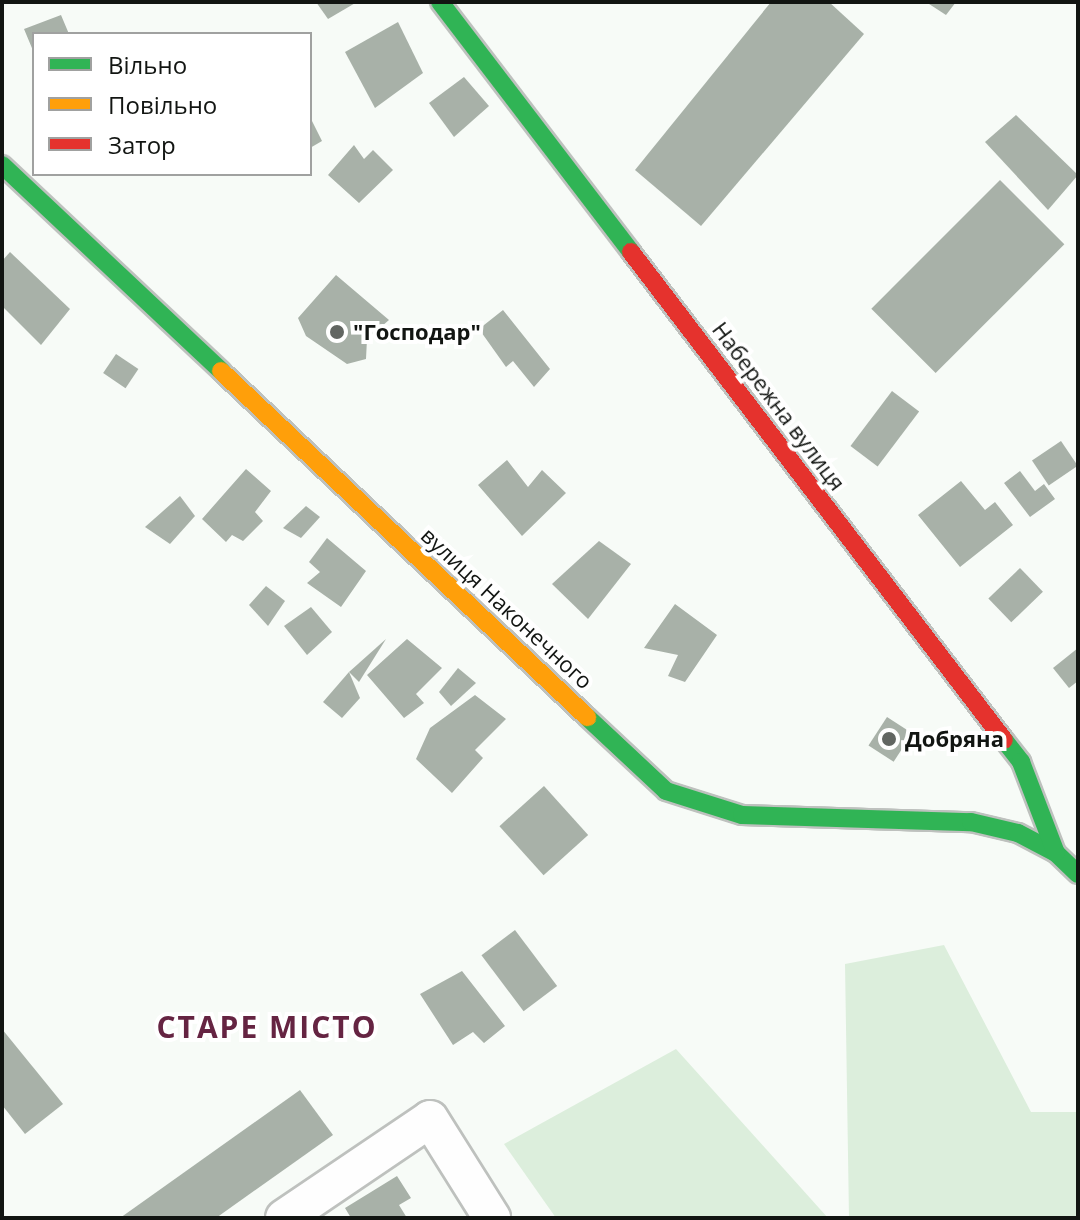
<!DOCTYPE html>
<meta charset="utf-8">
<style>
body{margin:0}
#map{position:relative;width:1080px;height:1220px;overflow:hidden;background:#f7fbf7;font-family:"Open Sans",sans-serif}
div>[style]{position:absolute}
.green>*{inset:0;background:#dceedc}
.building>*{inset:0;background:#a8b1a8;transform-origin:0 0}
.roads{filter:drop-shadow(2px 0 #bec1be) drop-shadow(-2px 0 #bec1be) drop-shadow(0 2px #bec1be) drop-shadow(0 -2px #bec1be)}
.street>*{height:36px;margin:-18px;padding:0 18px;transform-origin:18px;border-radius:18px;background:#fefefe}
.fast>*{height:18px;margin:-9px;padding:0 9px;transform-origin:9px;border-radius:9px;background:#30b455}
.slow>*{height:18px;margin:-9px;padding:0 9px;transform-origin:9px;border-radius:9px;background:#ff9f0a}
.jam>*{height:18px;margin:-9px;padding:0 9px;transform-origin:9px;border-radius:9px;background:#e5322d}
.dots>*{width:22px;height:22px;translate:-50% -50%;box-sizing:border-box;border:4px solid #fff;border-radius:50%}
span{translate:-50% -50%;white-space:nowrap;text-align:center;line-height:1.15;-webkit-text-stroke:8px #fff;paint-order:stroke}
.poi-label{font-size:22px;color:#121512;font-weight:700}
.left{translate:0 -50%;text-align:left}
.street-label{font-size:22px;color:#121512}
.district-label{font-size:30px;color:#652442;font-weight:700;letter-spacing:2px}
.frame{position:absolute;inset:0;border:4px solid #121512;pointer-events:none}
.legend{position:absolute;left:32px;top:32px;width:280px;height:144px;box-sizing:border-box;background:#fff;border:2px solid #a0a1a0;margin:0;padding:10px 14px;list-style:none;font-size:24px;color:#121512}
.legend li{display:flex;align-items:center;gap:16px;height:40px}
.legend b{width:40px;border:2px solid #a0a1a0}
</style>
<div id="map">
<div class="green">
<i style="clip-path:polygon(944px 945px,1031px 1112px,1078px 1112px,1078px 1218px,849px 1218px,845px 964px)"></i>
<i style="clip-path:polygon(676px 1049px,828px 1218px,556px 1218px,504px 1144px)"></i>
</div>
<div class="building">
<i style="clip-path:polygon(316px 2px,357px 2px,328px 19px)"></i>
<i style="clip-path:polygon(771px 2px,829px 2px,864px 34px,701px 226px,635px 170px)"></i>
<i style="clip-path:polygon(926px 2px,956px 2px,946px 15px)"></i>
<i style="clip-path:polygon(61px 15px,69px 34px,34px 34px,34px 53px,24px 29px)"></i>
<i style="clip-path:polygon(398px 22px,423px 73px,375px 108px,345px 52px)"></i>
<i style="clip-path:polygon(464px 77px,489px 106px,454px 137px,429px 103px)"></i>
<i style="clip-path:polygon(1016px 115px,1078px 175px,1048px 210px,985px 142px)"></i>
<i style="clip-path:polygon(310px 117px,322px 141px,310px 148px)"></i>
<i style="clip-path:polygon(354px 145px,364px 159px,373px 150px,393px 170px,359px 203px,328px 175px)"></i>
<i style="left:1000px;top:180px;width:91px;height:182px;rotate:45deg"></i>
<i style="clip-path:polygon(10px 252px,70px 309px,41px 345px,2px 306px,2px 261px)"></i>
<i style="clip-path:polygon(336px 275px,389px 320px,367px 339px,366px 359px,347px 364px,306px 336px,298px 318px)"></i>
<i style="clip-path:polygon(503px 310px,550px 369px,534px 387px,513px 361px,506px 367px,479px 329px)"></i>
<i style="left:116px;top:354px;width:27px;height:23px;rotate:34deg"></i>
<i style="left:892px;top:391px;width:34px;height:69px;rotate:37deg"></i>
<i style="left:1061px;top:441px;width:30px;height:35px;rotate:56deg"></i>
<i style="clip-path:polygon(507px 460px,528px 487px,542px 470px,566px 493px,522px 536px,478px 485px)"></i>
<i style="clip-path:polygon(246px 469px,271px 491px,255px 512px,263px 521px,243px 541px,232px 535px,226px 542px,202px 519px)"></i>
<i style="clip-path:polygon(1020px 471px,1035px 491px,1044px 484px,1055px 499px,1030px 517px,1004px 483px)"></i>
<i style="clip-path:polygon(961px 481px,985px 510px,995px 502px,1013px 525px,960px 567px,918px 515px)"></i>
<i style="clip-path:polygon(180px 496px,195px 516px,170px 544px,145px 527px)"></i>
<i style="clip-path:polygon(306px 506px,320px 517px,301px 538px,283px 528px)"></i>
<i style="clip-path:polygon(327px 538px,366px 571px,341px 607px,307px 583px,320px 572px,309px 562px)"></i>
<i style="clip-path:polygon(599px 541px,631px 564px,588px 619px,552px 584px)"></i>
<i style="left:1020px;top:568px;width:33px;height:44px;rotate:46deg"></i>
<i style="clip-path:polygon(266px 586px,285px 601px,268px 626px,249px 605px)"></i>
<i style="clip-path:polygon(675px 604px,717px 635px,685px 682px,668px 676px,678px 655px,644px 648px)"></i>
<i style="clip-path:polygon(311px 607px,332px 632px,307px 655px,284px 626px)"></i>
<i style="clip-path:polygon(386px 639px,359px 682px,349px 672px)"></i>
<i style="clip-path:polygon(407px 639px,442px 668px,416px 694px,424px 703px,404px 718px,367px 675px)"></i>
<i style="clip-path:polygon(1078px 648px,1078px 681px,1069px 688px,1053px 668px)"></i>
<i style="clip-path:polygon(458px 668px,476px 683px,451px 706px,439px 692px)"></i>
<i style="clip-path:polygon(349px 672px,360px 698px,342px 718px,323px 702px)"></i>
<i style="clip-path:polygon(475px 695px,506px 719px,475px 750px,483px 758px,452px 793px,416px 759px,430px 728px)"></i>
<i style="left:887px;top:717px;width:30px;height:34px;rotate:33deg"></i>
<i style="left:544px;top:786px;width:66px;height:60px;rotate:48deg"></i>
<i style="left:515px;top:930px;width:70px;height:42px;rotate:53deg"></i>
<i style="clip-path:polygon(462px 971px,505px 1026px,484px 1043px,473px 1032px,453px 1045px,420px 994px)"></i>
<i style="clip-path:polygon(2px 1029px,63px 1104px,25px 1134px,2px 1105px)"></i>
<i style="clip-path:polygon(300px 1090px,333px 1135px,216px 1218px,120px 1218px)"></i>
<i style="clip-path:polygon(397px 1176px,411px 1198px,399px 1205px,407px 1218px,351px 1218px,345px 1208px)"></i>
</div>
<div class="roads">
<div class="street">
<i style="left:284px;top:1218px;width:176px;rotate:-34.1deg"></i>
<i style="left:430px;top:1119px;width:117px;rotate:57.9deg"></i>
</div>
<div class="fast">
<i style="left:440px;top:2px;width:315px;rotate:52.6deg"></i>
<i style="left:2px;top:165px;width:301px;rotate:43.2deg"></i>
<i style="left:587px;top:717px;width:108px;rotate:43.1deg"></i>
<i style="left:666px;top:791px;width:80px;rotate:17.5deg"></i>
<i style="left:742px;top:815px;width:229px;rotate:1.8deg"></i>
<i style="left:971px;top:822px;width:48px;rotate:13.2deg"></i>
<i style="left:1018px;top:833px;width:43px;rotate:27.8deg"></i>
<i style="left:1056px;top:853px;width:30px;rotate:44deg"></i>
<i style="left:1004px;top:740px;width:28px;rotate:52deg"></i>
<i style="left:1021px;top:762px;width:97px;rotate:69deg"></i>
</div>
<div class="slow">
<i style="left:221px;top:371px;width:504px;rotate:43.39deg"></i>
</div>
<div class="jam">
<i style="left:631px;top:252px;width:614px;rotate:52.61deg"></i>
</div>
</div>
<div class="dots">
<i style="left:337px;top:332px;background:#626662"></i>
<i style="left:889px;top:739px;background:#626662"></i>
</div>
<div class="poi-label">
<span class="left" style="left:353px;top:332px">"Господар"</span>
<span class="left" style="left:905px;top:739px">Добряна</span>
</div>
<div class="street-label">
<span style="left:779px;top:406px;rotate:53deg">Набережна вулиця</span>
<span style="left:507px;top:608px;rotate:43deg">вулиця Наконечного</span>
</div>
<div class="district-label">
<span style="left:267px;top:1027px">СТАРЕ МІСТО</span>
</div>
<div class="frame"></div>
<ul class="legend">
<li><b style="height:10px;background:#30b455"></b>Вільно</li>
<li><b style="height:10px;background:#ff9f0a"></b>Повільно</li>
<li><b style="height:10px;background:#e5322d"></b>Затор</li>
</ul>
</div>
